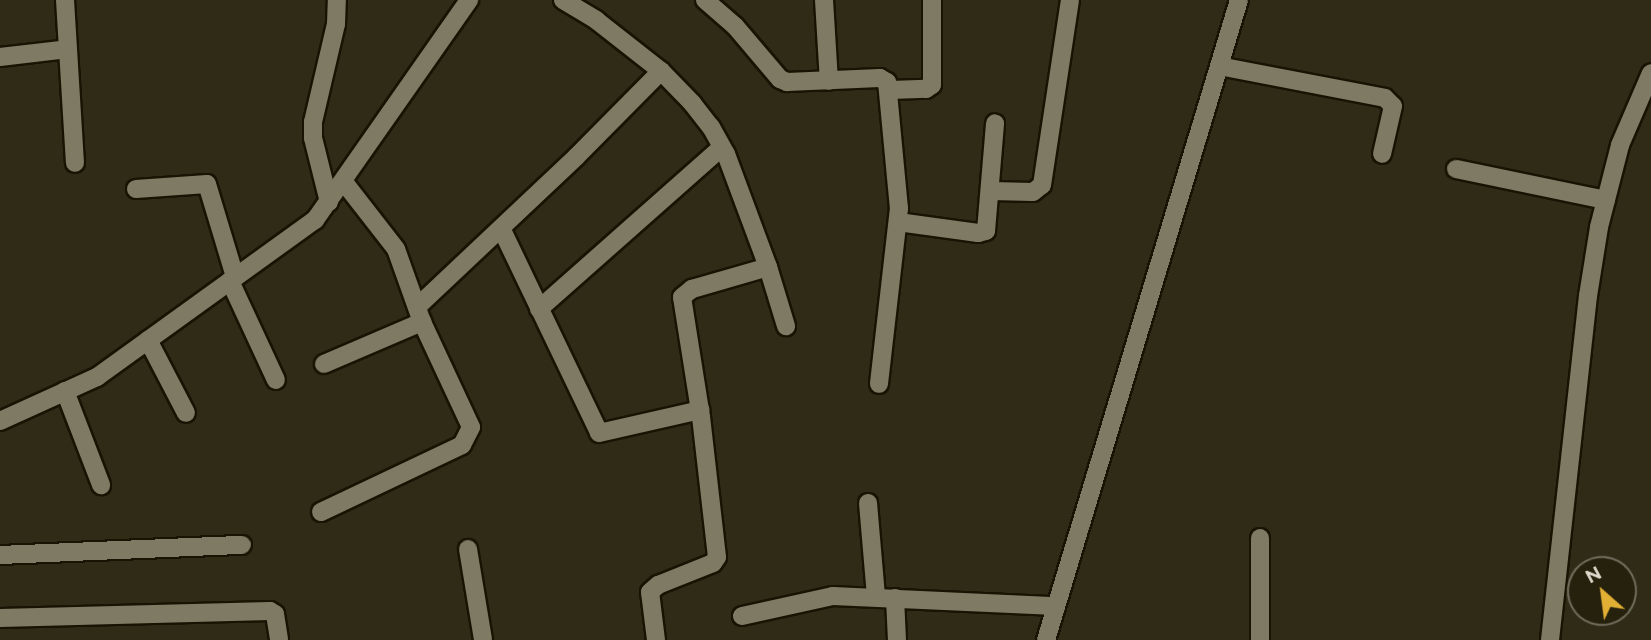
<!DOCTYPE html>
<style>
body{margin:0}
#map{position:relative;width:1651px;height:640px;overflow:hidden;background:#302b17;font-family:Raleway,sans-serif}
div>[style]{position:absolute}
.roads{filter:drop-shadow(2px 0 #181302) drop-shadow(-2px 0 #181302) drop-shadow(0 2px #181302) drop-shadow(0 -2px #181302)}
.street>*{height:18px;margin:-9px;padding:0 9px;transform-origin:9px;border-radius:9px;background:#7f7a63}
span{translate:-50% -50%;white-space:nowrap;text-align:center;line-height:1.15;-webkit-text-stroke:5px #26210d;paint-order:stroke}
.north{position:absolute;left:1567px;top:556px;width:70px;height:70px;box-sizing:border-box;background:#26210d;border:2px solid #706c5b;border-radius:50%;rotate:332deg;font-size:19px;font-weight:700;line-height:28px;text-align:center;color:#dfdccf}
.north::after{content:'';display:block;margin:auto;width:24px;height:32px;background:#e1af34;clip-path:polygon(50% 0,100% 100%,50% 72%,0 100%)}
</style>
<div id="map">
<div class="roads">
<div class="street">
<i style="left:65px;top:0;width:163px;rotate:86.5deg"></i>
<i style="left:563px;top:0;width:39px;rotate:31deg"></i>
<i style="left:596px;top:20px;width:83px;rotate:38.1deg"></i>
<i style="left:661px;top:71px;width:45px;rotate:45.9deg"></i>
<i style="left:692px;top:103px;width:31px;rotate:52deg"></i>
<i style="left:711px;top:127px;width:31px;rotate:61deg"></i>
<i style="left:726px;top:154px;width:121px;rotate:69.6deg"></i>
<i style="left:768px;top:267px;width:62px;rotate:73deg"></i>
<i style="left:705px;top:0;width:40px;rotate:41deg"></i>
<i style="left:735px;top:26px;width:70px;rotate:49.7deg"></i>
<i style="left:780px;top:79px;width:8px;rotate:23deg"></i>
<i style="left:787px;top:82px;width:93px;rotate:-2.5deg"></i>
<i style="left:880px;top:78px;width:8px;rotate:30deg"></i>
<i style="left:887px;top:82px;width:127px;rotate:84.6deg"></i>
<i style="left:899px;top:208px;width:177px;rotate:96.5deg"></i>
<i style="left:824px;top:0;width:81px;rotate:86.5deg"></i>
<i style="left:0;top:57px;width:68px;rotate:-6.7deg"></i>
<i style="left:1219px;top:66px;width:169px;rotate:10.9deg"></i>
<i style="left:1385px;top:98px;width:11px;rotate:45deg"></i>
<i style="left:1393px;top:106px;width:49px;rotate:102.9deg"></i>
<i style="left:890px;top:90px;width:36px;rotate:-2deg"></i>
<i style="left:926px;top:89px;width:7px;rotate:-34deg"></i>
<i style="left:932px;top:85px;width:85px;rotate:-90deg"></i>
<i style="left:1456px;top:169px;width:153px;rotate:11.7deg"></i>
<i style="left:136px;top:189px;width:71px;rotate:-4deg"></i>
<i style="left:207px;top:184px;width:97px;rotate:73.2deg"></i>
<i style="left:991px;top:191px;width:42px;rotate:1.4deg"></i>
<i style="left:1033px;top:192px;width:11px;rotate:-38deg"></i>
<i style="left:1042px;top:185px;width:187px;rotate:-81.4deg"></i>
<i style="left:329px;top:202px;width:66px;rotate:-104deg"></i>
<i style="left:313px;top:138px;width:16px;rotate:-90deg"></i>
<i style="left:313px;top:122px;width:101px;rotate:-76.8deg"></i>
<i style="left:336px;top:24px;width:24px;rotate:-88deg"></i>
<i style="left:898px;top:222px;width:81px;rotate:7.8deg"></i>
<i style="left:978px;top:233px;width:8px;rotate:-14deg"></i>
<i style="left:986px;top:231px;width:108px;rotate:-85.2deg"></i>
<i style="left:501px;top:228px;width:227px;rotate:64.4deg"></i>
<i style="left:599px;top:433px;width:104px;rotate:-12.8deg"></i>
<i style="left:230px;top:281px;width:109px;rotate:65.1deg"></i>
<i style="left:417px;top:307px;width:219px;rotate:-43.3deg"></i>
<i style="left:576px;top:157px;width:121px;rotate:-45.3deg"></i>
<i style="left:539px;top:309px;width:244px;rotate:-41.5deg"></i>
<i style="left:148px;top:340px;width:82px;rotate:62.5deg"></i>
<i style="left:324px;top:364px;width:107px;rotate:-23.2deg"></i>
<i style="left:65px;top:391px;width:101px;rotate:69deg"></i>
<i style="left:0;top:421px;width:107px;rotate:-24.4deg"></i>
<i style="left:97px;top:377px;width:269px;rotate:-35.8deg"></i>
<i style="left:315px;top:220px;width:269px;rotate:-55deg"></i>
<i style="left:868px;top:503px;width:94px;rotate:85.1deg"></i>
<i style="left:321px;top:512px;width:156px;rotate:-25.4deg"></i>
<i style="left:462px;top:445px;width:20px;rotate:-63deg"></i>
<i style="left:471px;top:427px;width:116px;rotate:-115deg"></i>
<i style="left:422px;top:322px;width:77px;rotate:-109.6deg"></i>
<i style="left:396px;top:249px;width:86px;rotate:-127.9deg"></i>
<i style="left:1260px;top:538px;width:102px;rotate:90deg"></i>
<i style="left:468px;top:549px;width:92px;rotate:80.6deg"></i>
<i style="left:0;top:555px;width:242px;rotate:-2.4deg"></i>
<i style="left:895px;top:598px;width:42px;rotate:87.3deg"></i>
<i style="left:742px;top:616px;width:93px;rotate:-12.4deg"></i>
<i style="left:833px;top:596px;width:223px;rotate:2.6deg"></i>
<i style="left:0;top:618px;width:270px;rotate:-1.5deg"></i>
<i style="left:270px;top:611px;width:6px;rotate:31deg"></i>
<i style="left:275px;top:614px;width:26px;rotate:81deg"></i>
<i style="left:656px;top:640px;width:48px;rotate:-97.1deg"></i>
<i style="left:650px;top:592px;width:11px;rotate:-41deg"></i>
<i style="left:658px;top:585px;width:59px;rotate:-21.8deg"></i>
<i style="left:713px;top:563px;width:7px;rotate:-56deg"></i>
<i style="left:717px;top:557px;width:141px;rotate:-96.5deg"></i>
<i style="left:701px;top:417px;width:121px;rotate:-99deg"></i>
<i style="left:682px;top:297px;width:13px;rotate:-39deg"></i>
<i style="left:692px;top:289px;width:79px;rotate:-16.1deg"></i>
<i style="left:1046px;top:640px;width:668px;rotate:-73.22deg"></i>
<i style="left:1550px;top:640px;width:346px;rotate:-83.7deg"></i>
<i style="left:1588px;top:296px;width:70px;rotate:-80.9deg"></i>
<i style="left:1599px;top:227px;width:85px;rotate:-75.6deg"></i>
<i style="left:1620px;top:145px;width:78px;rotate:-66.7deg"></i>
</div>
</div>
<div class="north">N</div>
</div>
